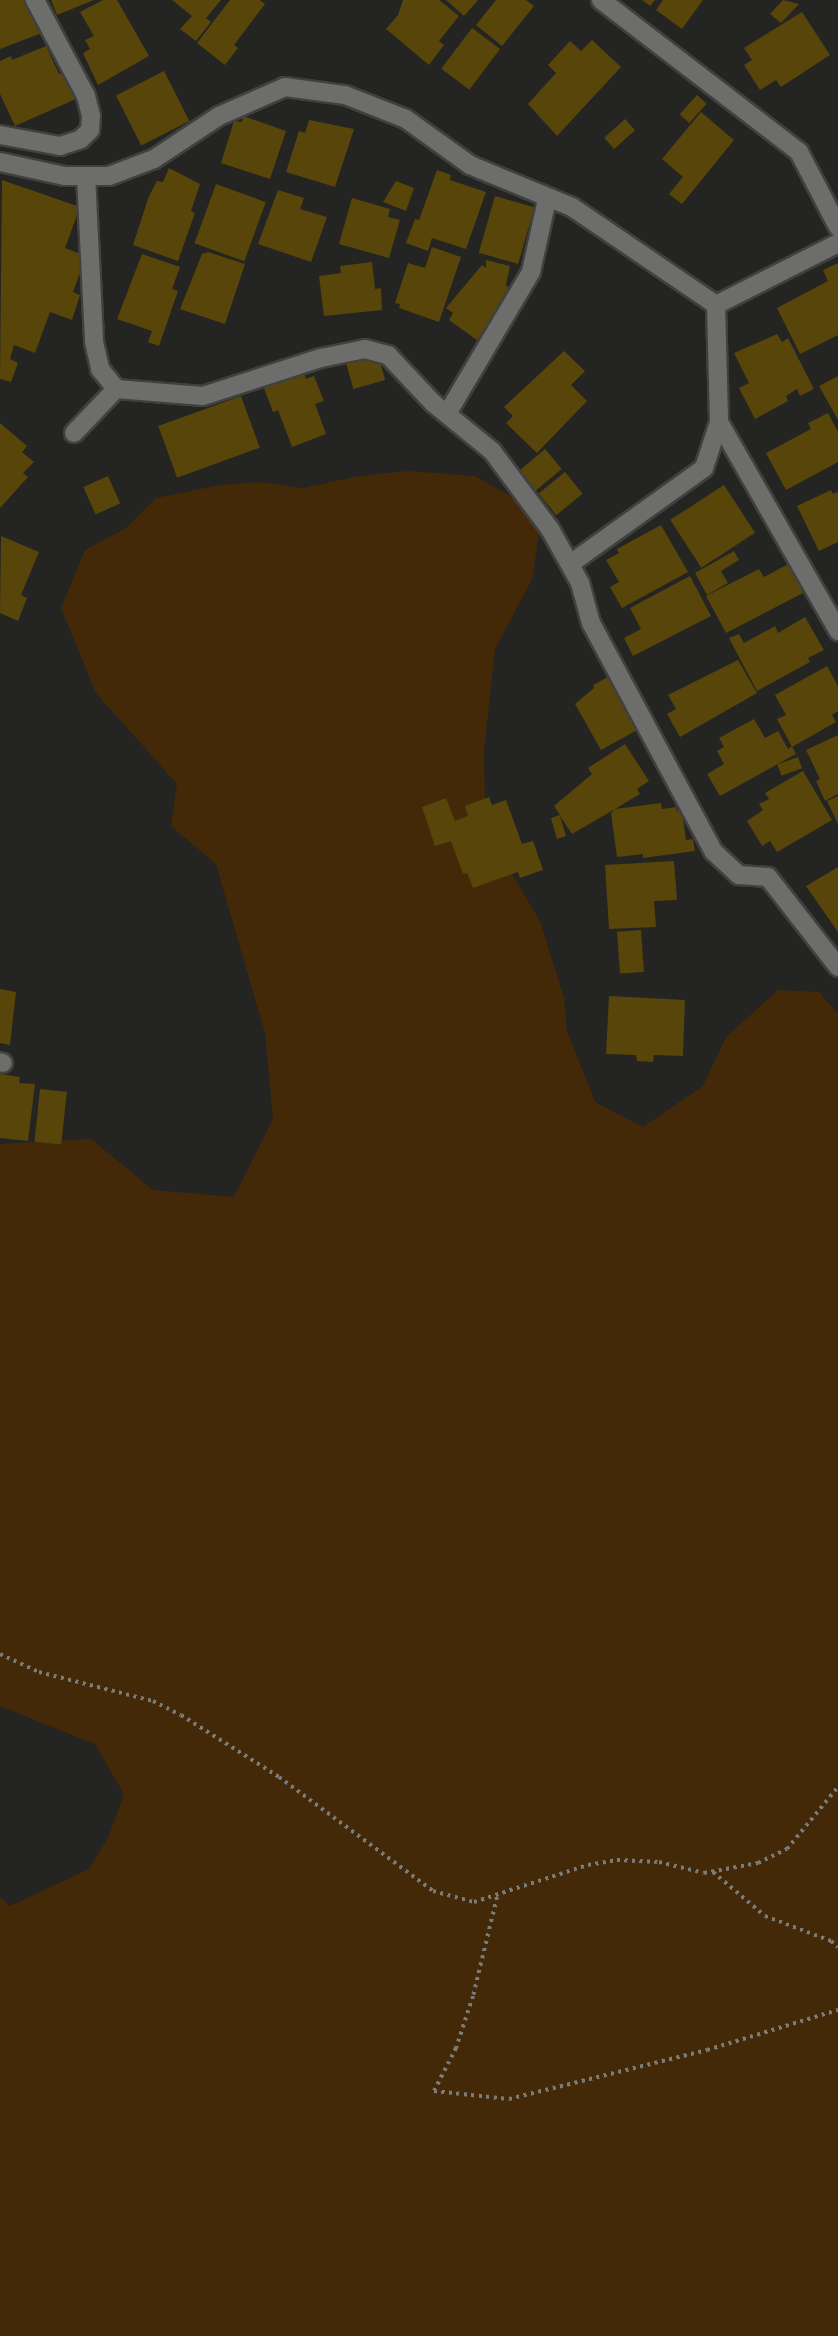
<!DOCTYPE html>
<style>
body{margin:0}
#map{position:relative;width:838px;height:2336px;overflow:hidden;background:#242422;font-family:Cabin,sans-serif}
div>[style]{position:absolute}
.green>*{inset:0;background:#442908}
.building>*{inset:0;background:#584509;transform-origin:0 0}
.path>*{height:4px;margin-top:-2px;transform-origin:0;background:repeating-linear-gradient(90deg,#7b7b79 0 3px,transparent 0 7.5px)}
.roads{filter:drop-shadow(2px 0 #40413f) drop-shadow(-2px 0 #40413f) drop-shadow(0 2px #40413f) drop-shadow(0 -2px #40413f)}
.street>*{height:18px;margin:-9px;padding:0 9px;transform-origin:9px;border-radius:9px;background:#6d6e6b}
span{translate:-50% -50%;white-space:nowrap;text-align:center;line-height:1.15;-webkit-text-stroke:6px #242422;paint-order:stroke}
</style>
<div id="map">
<div class="green">
<i style="clip-path:polygon(408px 471px,475px 476px,542px 514px,532px 579px,495px 649px,484px 751px,485px 800px,507px 866px,540px 921px,564px 998px,567px 1031px,595px 1102px,643px 1127px,703px 1086px,726px 1037px,778px 990px,819px 992px,838px 1014px,838px 2336px,0 2336px,0 1897px,10px 1906px,89px 1869px,109px 1836px,124px 1794px,95px 1744px,0 1706px,0 1144px,91px 1139px,153px 1190px,234px 1197px,273px 1119px,265px 1033px,216px 864px,171px 826px,177px 784px,96px 693px,61px 608px,85px 550px,126px 528px,156px 498px,220px 485px,260px 482px,303px 488px,359px 476px)"></i>
</div>
<div class="building">
<i style="clip-path:polygon(0 0,25px 0,42px 33px,0 49px)"></i>
<i style="clip-path:polygon(51px 0,94px 0,57px 15px)"></i>
<i style="clip-path:polygon(103px 0,117px 0,149px 56px,98px 85px,83px 53px,90px 49px,85px 40px,94px 36px,80px 12px)"></i>
<i style="clip-path:polygon(172px 0,221px 0,206px 18px,211px 22px,196px 41px,180px 29px,192px 16px)"></i>
<i style="clip-path:polygon(230px 0,260px 0,265px 4px,234px 45px,238px 48px,225px 65px,197px 43px)"></i>
<i style="clip-path:polygon(403px 0,439px 0,459px 16px,439px 41px,444px 45px,429px 65px,386px 29px,398px 15px)"></i>
<i style="clip-path:polygon(446px 0,478px 0,464px 16px)"></i>
<i style="clip-path:polygon(496px 0,526px 0,534px 6px,502px 46px,476px 25px)"></i>
<i style="clip-path:polygon(642px 0,655px 0,650px 6px)"></i>
<i style="clip-path:polygon(663px 0,703px 0,682px 29px,656px 10px)"></i>
<i style="clip-path:polygon(783px 0,799px 4px,781px 23px,770px 14px)"></i>
<i style="clip-path:polygon(802px 12px,830px 55px,781px 87px,776px 80px,760px 90px,744px 65px,752px 60px,744px 48px)"></i>
<i style="left:472px;top:28px;width:35px;height:51px;rotate:37deg"></i>
<i style="clip-path:polygon(592px 40px,621px 67px,557px 136px,528px 104px,556px 73px,548px 65px,570px 41px,581px 51px)"></i>
<i style="clip-path:polygon(46px 46px,59px 74px,62px 73px,76px 99px,15px 126px,0 94px,0 61px,11px 56px,12px 60px)"></i>
<i style="left:164px;top:71px;width:56px;height:54px;rotate:63deg"></i>
<i style="left:697px;top:95px;width:13px;height:26px;rotate:42deg"></i>
<i style="clip-path:polygon(701px 112px,734px 140px,682px 204px,669px 194px,683px 177px,662px 159px)"></i>
<i style="clip-path:polygon(243px 116px,286px 131px,270px 179px,221px 163px,234px 121px,242px 122px)"></i>
<i style="left:625px;top:119px;width:15px;height:28px;rotate:48deg"></i>
<i style="clip-path:polygon(309px 120px,354px 129px,335px 187px,286px 172px,299px 131px,305px 133px)"></i>
<i style="clip-path:polygon(169px 168px,200px 184px,191px 211px,195px 213px,178px 261px,133px 245px,149px 196px,157px 181px,163px 182px)"></i>
<i style="clip-path:polygon(437px 170px,451px 175px,450px 180px,486px 192px,466px 249px,432px 238px,428px 251px,406px 243px,415px 219px,419px 220px)"></i>
<i style="clip-path:polygon(2px 180px,80px 207px,65px 248px,86px 256px,73px 292px,80px 295px,72px 320px,50px 312px,35px 353px,14px 345px,10px 359px,18px 363px,11px 382px,0 379px)"></i>
<i style="clip-path:polygon(396px 181px,414px 188px,406px 211px,383px 202px)"></i>
<i style="left:216px;top:184px;width:53px;height:63px;rotate:20deg"></i>
<i style="clip-path:polygon(278px 190px,304px 198px,300px 209px,327px 217px,311px 262px,258px 244px)"></i>
<i style="left:495px;top:196px;width:41px;height:59px;rotate:16deg"></i>
<i style="clip-path:polygon(352px 198px,390px 209px,388px 217px,400px 220px,389px 258px,339px 244px)"></i>
<i style="clip-path:polygon(432px 247px,461px 257px,439px 322px,399px 308px,400px 304px,395px 303px,408px 263px,425px 268px)"></i>
<i style="clip-path:polygon(208px 252px,245px 264px,225px 324px,180px 309px,202px 254px)"></i>
<i style="clip-path:polygon(142px 254px,180px 267px,172px 289px,178px 291px,159px 346px,148px 342px,152px 331px,117px 319px)"></i>
<i style="clip-path:polygon(486px 260px,510px 266px,506px 285px,512px 290px,477px 340px,449px 320px,453px 313px,446px 308px,482px 265px,486px 268px)"></i>
<i style="clip-path:polygon(372px 262px,375px 289px,381px 288px,382px 310px,324px 316px,319px 276px,341px 273px,340px 266px)"></i>
<i style="clip-path:polygon(838px 263px,838px 335px,800px 354px,777px 308px,828px 281px,823px 270px)"></i>
<i style="clip-path:polygon(777px 334px,782px 342px,788px 338px,814px 389px,800px 396px,797px 389px,786px 396px,788px 401px,755px 419px,739px 388px,749px 383px,734px 353px)"></i>
<i style="clip-path:polygon(564px 351px,585px 371px,571px 385px,587px 401px,537px 453px,506px 423px,513px 416px,504px 407px)"></i>
<i style="left:378px;top:355px;width:26px;height:33px;rotate:74deg"></i>
<i style="clip-path:polygon(304px 373px,306px 379px,314px 376px,324px 401px,315px 404px,326px 434px,292px 447px,278px 410px,273px 412px,264px 388px)"></i>
<i style="clip-path:polygon(838px 376px,838px 420px,819px 386px)"></i>
<i style="left:241px;top:396px;width:55px;height:88px;rotate:70deg"></i>
<i style="clip-path:polygon(828px 413px,838px 432px,838px 462px,786px 490px,766px 453px,811px 429px,808px 423px)"></i>
<i style="clip-path:polygon(0 423px,27px 446px,22px 452px,34px 462px,23px 473px,28px 477px,0 508px)"></i>
<i style="left:545px;top:449px;width:26px;height:36px;rotate:50deg"></i>
<i style="left:565px;top:472px;width:28px;height:34px;rotate:51deg"></i>
<i style="left:108px;top:476px;width:30px;height:27px;rotate:66deg"></i>
<i style="left:724px;top:485px;width:57px;height:64px;rotate:57deg"></i>
<i style="clip-path:polygon(831px 490px,833px 494px,838px 492px,838px 542px,819px 551px,797px 506px)"></i>
<i style="clip-path:polygon(661px 525px,688px 572px,622px 608px,610px 587px,619px 582px,606px 560px,619px 553px,617px 549px)"></i>
<i style="clip-path:polygon(1px 536px,39px 552px,21px 595px,27px 598px,18px 621px,0 613px)"></i>
<i style="clip-path:polygon(734px 551px,739px 560px,721px 571px,728px 583px,707px 595px,695px 573px)"></i>
<i style="clip-path:polygon(792px 562px,807px 591px,726px 633px,706px 596px,759px 569px,764px 577px)"></i>
<i style="clip-path:polygon(690px 576px,711px 616px,633px 656px,624px 638px,641px 629px,630px 608px)"></i>
<i style="clip-path:polygon(805px 617px,824px 650px,808px 658px,810px 662px,757px 691px,729px 638px,739px 634px,744px 643px,775px 626px,778px 633px)"></i>
<i style="clip-path:polygon(738px 660px,757px 693px,680px 737px,667px 714px,676px 709px,668px 695px)"></i>
<i style="clip-path:polygon(827px 666px,838px 686px,838px 711px,832px 715px,836px 722px,792px 747px,777px 719px,786px 715px,775px 695px)"></i>
<i style="clip-path:polygon(610px 676px,639px 729px,601px 750px,575px 704px,594px 688px,593px 685px)"></i>
<i style="clip-path:polygon(754px 719px,765px 738px,778px 731px,788px 749px,792px 746px,796px 754px,720px 796px,707px 774px,724px 764px,717px 751px,724px 747px,719px 738px)"></i>
<i style="clip-path:polygon(838px 735px,838px 794px,825px 801px,816px 781px,820px 779px,806px 750px)"></i>
<i style="clip-path:polygon(625px 744px,649px 781px,637px 789px,640px 794px,615px 809px,661px 803px,662px 809px,676px 807px,677px 811px,682px 811px,686px 840px,693px 839px,695px 851px,643px 858px,643px 854px,617px 857px,611px 813px,615px 809px,572px 834px,560px 816px,566px 836px,557px 839px,551px 818px,560px 815px,554px 806px,592px 774px,588px 768px)"></i>
<i style="left:798px;top:757px;width:12px;height:22px;rotate:70deg"></i>
<i style="clip-path:polygon(803px 771px,832px 820px,777px 852px,770px 841px,762px 846px,747px 821px,763px 810px,759px 804px,769px 799px,765px 793px)"></i>
<i style="clip-path:polygon(838px 796px,838px 824px,827px 801px)"></i>
<i style="clip-path:polygon(489px 797px,492px 805px,506px 800px,522px 844px,533px 841px,543px 870px,520px 878px,518px 872px,473px 888px,467px 873px,463px 874px,451px 841px,435px 846px,422px 807px,446px 798px,455px 821px,468px 816px,465px 806px)"></i>
<i style="clip-path:polygon(674px 861px,677px 900px,654px 901px,656px 927px,609px 929px,605px 865px)"></i>
<i style="clip-path:polygon(838px 867px,838px 932px,806px 886px)"></i>
<i style="left:641px;top:930px;width:42px;height:24px;rotate:86deg"></i>
<i style="clip-path:polygon(0 989px,16px 992px,10px 1045px,0 1043px)"></i>
<i style="clip-path:polygon(609px 996px,685px 1000px,683px 1056px,654px 1055px,653px 1062px,637px 1061px,636px 1055px,606px 1054px)"></i>
<i style="clip-path:polygon(0 1074px,20px 1077px,19px 1083px,35px 1084px,28px 1141px,0 1138px)"></i>
<i style="left:40px;top:1089px;width:27px;height:53px;rotate:6deg"></i>
</div>
<div class="path">
<i style="left:0;top:1654px;width:43px;rotate:24.8deg"></i>
<i style="left:39px;top:1672px;width:118px;rotate:14.3deg"></i>
<i style="left:153px;top:1701px;width:31px;rotate:27deg"></i>
<i style="left:181px;top:1715px;width:116px;rotate:32.3deg"></i>
<i style="left:279px;top:1777px;width:192px;rotate:36.5deg"></i>
<i style="left:433px;top:1891px;width:42px;rotate:15deg"></i>
<i style="left:474px;top:1902px;width:120px;rotate:-18deg"></i>
<i style="left:588px;top:1865px;width:29px;rotate:-10deg"></i>
<i style="left:617px;top:1860px;width:42px;rotate:2.7deg"></i>
<i style="left:659px;top:1862px;width:46px;rotate:13.7deg"></i>
<i style="left:704px;top:1873px;width:55px;rotate:-10.5deg"></i>
<i style="left:758px;top:1863px;width:32px;rotate:-26deg"></i>
<i style="left:787px;top:1849px;width:80px;rotate:-50.6deg"></i>
<i style="left:713px;top:1872px;width:68px;rotate:40.2deg"></i>
<i style="left:765px;top:1916px;width:71px;rotate:20.7deg"></i>
<i style="left:831px;top:1941px;width:9px;rotate:41deg"></i>
<i style="left:497px;top:1897px;width:102px;rotate:103.6deg"></i>
<i style="left:473px;top:1996px;width:55px;rotate:108.1deg"></i>
<i style="left:456px;top:2048px;width:48px;rotate:117.1deg"></i>
<i style="left:434px;top:2091px;width:75px;rotate:6.1deg"></i>
<i style="left:509px;top:2099px;width:204px;rotate:-13.9deg"></i>
<i style="left:707px;top:2050px;width:137px;rotate:-17deg"></i>
</div>
<div class="roads">
<div class="street">
<i style="left:601px;top:0;width:250px;rotate:37.5deg"></i>
<i style="left:799px;top:152px;width:85px;rotate:62.5deg"></i>
<i style="left:0;top:135px;width:61px;rotate:10.4deg"></i>
<i style="left:60px;top:146px;width:22px;rotate:-18deg"></i>
<i style="left:81px;top:139px;width:13px;rotate:-45deg"></i>
<i style="left:90px;top:130px;width:14px;rotate:-86deg"></i>
<i style="left:91px;top:116px;width:21px;rotate:-104deg"></i>
<i style="left:86px;top:96px;width:109px;rotate:-118deg"></i>
<i style="left:0;top:162px;width:66px;rotate:12.3deg"></i>
<i style="left:64px;top:176px;width:45px"></i>
<i style="left:109px;top:176px;width:48px;rotate:-20.7deg"></i>
<i style="left:154px;top:159px;width:78px;rotate:-33.5deg"></i>
<i style="left:219px;top:116px;width:72px;rotate:-23.7deg"></i>
<i style="left:285px;top:87px;width:61px;rotate:7.6deg"></i>
<i style="left:345px;top:95px;width:66px;rotate:21.5deg"></i>
<i style="left:406px;top:119px;width:79px;rotate:35.7deg"></i>
<i style="left:470px;top:165px;width:110px;rotate:22.4deg"></i>
<i style="left:572px;top:207px;width:174px;rotate:34.2deg"></i>
<i style="left:716px;top:305px;width:117px;rotate:88.5deg"></i>
<i style="left:719px;top:422px;width:241px;rotate:60.3deg"></i>
<i style="left:86px;top:176px;width:166px;rotate:87.2deg"></i>
<i style="left:94px;top:342px;width:28px;rotate:77deg"></i>
<i style="left:100px;top:369px;width:26px;rotate:51deg"></i>
<i style="left:116px;top:389px;width:87px;rotate:4.6deg"></i>
<i style="left:203px;top:396px;width:124px;rotate:-17.9deg"></i>
<i style="left:321px;top:358px;width:45px;rotate:-11.6deg"></i>
<i style="left:365px;top:349px;width:24px;rotate:15deg"></i>
<i style="left:388px;top:355px;width:66px;rotate:46.8deg"></i>
<i style="left:433px;top:403px;width:76px;rotate:39.1deg"></i>
<i style="left:492px;top:451px;width:97px;rotate:53.4deg"></i>
<i style="left:550px;top:529px;width:62px;rotate:60.9deg"></i>
<i style="left:580px;top:583px;width:41px;rotate:74.6deg"></i>
<i style="left:591px;top:623px;width:260px;rotate:61.8deg"></i>
<i style="left:714px;top:852px;width:34px;rotate:43deg"></i>
<i style="left:739px;top:875px;width:29px;rotate:4deg"></i>
<i style="left:768px;top:877px;width:114px;rotate:52.1deg"></i>
<i style="left:716px;top:305px;width:137px;rotate:-26.9deg"></i>
<i style="left:447px;top:414px;width:165px;rotate:-59.4deg"></i>
<i style="left:531px;top:272px;width:75px;rotate:-77.6deg"></i>
<i style="left:74px;top:433px;width:61px;rotate:-46.3deg"></i>
<i style="left:570px;top:564px;width:165px;rotate:-35.6deg"></i>
<i style="left:704px;top:468px;width:48px;rotate:-71.9deg"></i>
<i style="left:0;top:1062px;width:3px;rotate:18deg"></i>
</div>
</div>
</div>
